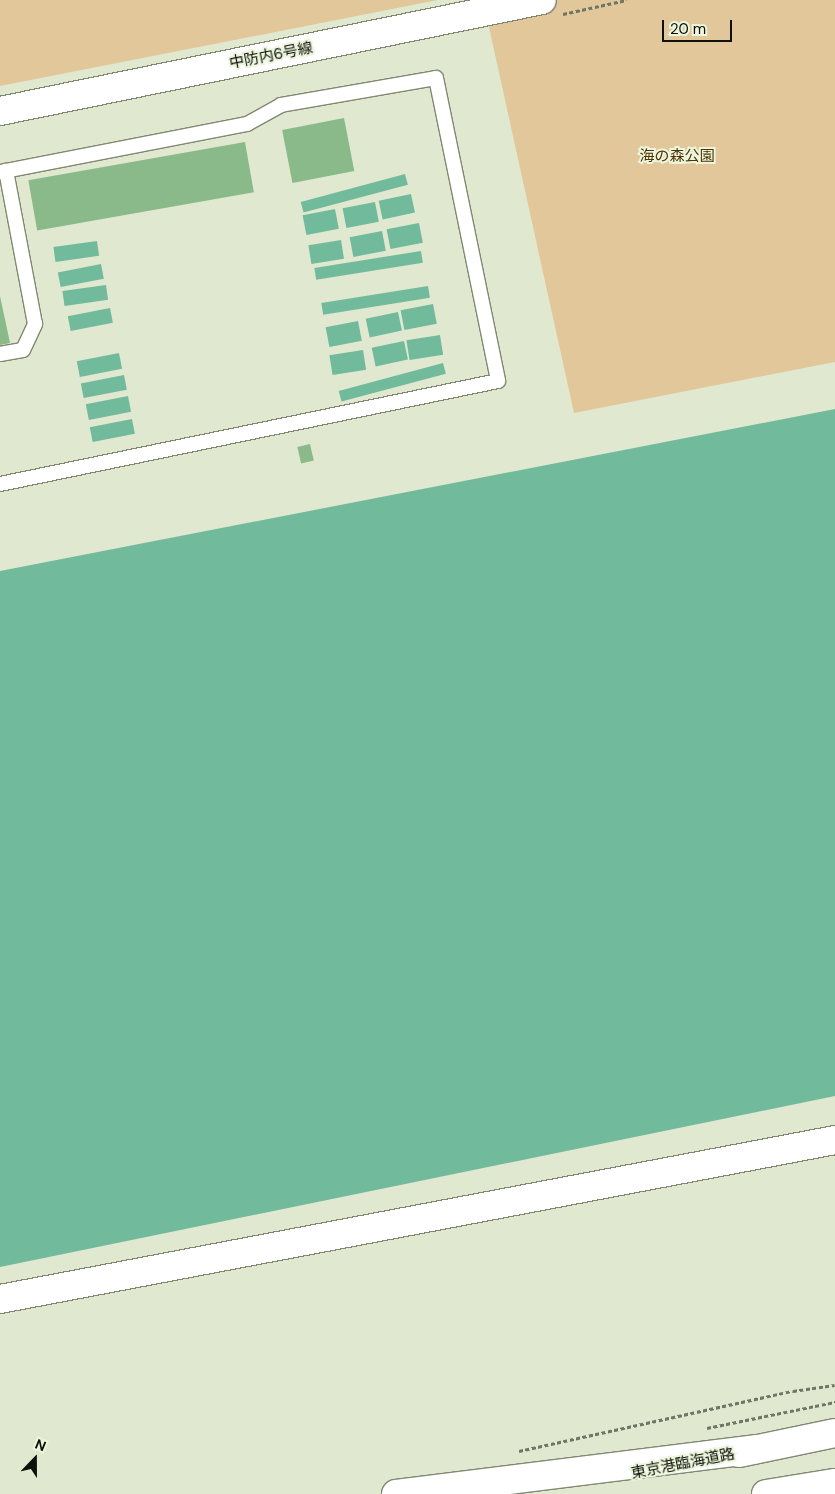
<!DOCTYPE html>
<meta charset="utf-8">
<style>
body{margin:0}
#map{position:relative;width:835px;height:1494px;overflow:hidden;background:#e0e8d0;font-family:"DM Sans","Noto Sans JP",sans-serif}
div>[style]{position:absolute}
.green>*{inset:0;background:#e2c79b}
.water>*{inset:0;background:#72ba9c;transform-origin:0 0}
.building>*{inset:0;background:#8aba89;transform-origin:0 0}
.path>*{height:3px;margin-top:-1.5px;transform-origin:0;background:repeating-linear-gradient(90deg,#707666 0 4px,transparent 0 6.5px)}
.roads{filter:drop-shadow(1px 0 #808872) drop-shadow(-1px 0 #808872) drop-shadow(0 1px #808872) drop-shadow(0 -1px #808872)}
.service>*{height:14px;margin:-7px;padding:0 7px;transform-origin:7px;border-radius:7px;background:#fff}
.minor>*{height:28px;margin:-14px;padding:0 14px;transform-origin:14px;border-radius:14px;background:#fff}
.tertiary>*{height:28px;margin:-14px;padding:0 14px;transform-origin:14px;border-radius:14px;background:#fff}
span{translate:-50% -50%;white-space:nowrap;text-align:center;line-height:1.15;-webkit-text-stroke:4px #edf5dd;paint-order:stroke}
.street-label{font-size:15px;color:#0e1109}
.park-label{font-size:15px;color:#4b3302}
.north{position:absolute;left:10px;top:1434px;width:50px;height:50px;-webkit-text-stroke:4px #edf5dd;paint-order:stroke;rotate:22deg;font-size:14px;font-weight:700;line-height:20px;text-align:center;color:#0e1109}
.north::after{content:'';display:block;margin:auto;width:18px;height:22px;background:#0e1109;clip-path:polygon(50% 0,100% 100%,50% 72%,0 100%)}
.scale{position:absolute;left:662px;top:20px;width:70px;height:22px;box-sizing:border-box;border:2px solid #0e1109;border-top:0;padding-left:6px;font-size:15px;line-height:18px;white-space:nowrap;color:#0e1109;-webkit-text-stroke:4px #edf5dd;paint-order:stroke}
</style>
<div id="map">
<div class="green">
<i style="clip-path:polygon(0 0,438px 0,0 86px)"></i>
<i style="clip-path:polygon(483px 0,835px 0,835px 362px,574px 413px)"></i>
</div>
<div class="water">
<i style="left:405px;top:174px;width:11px;height:108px;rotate:75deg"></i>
<i style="left:411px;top:194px;width:19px;height:33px;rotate:78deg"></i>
<i style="left:375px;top:202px;width:20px;height:33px;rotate:79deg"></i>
<i style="left:335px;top:209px;width:20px;height:33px;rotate:79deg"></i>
<i style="left:419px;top:223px;width:20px;height:33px;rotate:79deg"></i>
<i style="left:382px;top:231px;width:20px;height:33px;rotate:79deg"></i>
<i style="left:341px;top:240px;width:19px;height:33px;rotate:81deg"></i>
<i style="left:97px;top:241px;width:15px;height:44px;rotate:82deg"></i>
<i style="left:421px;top:251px;width:12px;height:108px;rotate:81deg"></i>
<i style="left:101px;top:264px;width:15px;height:44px;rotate:79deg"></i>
<i style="left:106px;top:285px;width:15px;height:44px;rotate:82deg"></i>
<i style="left:428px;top:286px;width:12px;height:108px;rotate:81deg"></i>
<i style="left:433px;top:304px;width:20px;height:33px;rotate:79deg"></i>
<i style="left:110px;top:308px;width:15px;height:43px;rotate:79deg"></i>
<i style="left:398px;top:312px;width:19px;height:33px;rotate:78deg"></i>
<i style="left:358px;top:321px;width:20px;height:33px;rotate:79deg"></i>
<i style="left:440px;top:335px;width:20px;height:34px;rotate:81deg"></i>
<i style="left:404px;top:341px;width:19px;height:33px;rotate:78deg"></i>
<i style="left:363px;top:350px;width:20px;height:34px;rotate:81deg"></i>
<i style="left:119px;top:353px;width:16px;height:43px;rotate:79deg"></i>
<i style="left:443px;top:363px;width:11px;height:108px;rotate:75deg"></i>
<i style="left:124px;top:375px;width:15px;height:44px;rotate:79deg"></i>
<i style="left:128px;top:396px;width:16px;height:43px;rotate:79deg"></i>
<i style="clip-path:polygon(835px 409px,835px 1096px,0 1267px,0 571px)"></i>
<i style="left:132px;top:419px;width:15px;height:43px;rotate:79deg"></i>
</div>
<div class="building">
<i style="left:344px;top:118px;width:54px;height:63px;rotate:79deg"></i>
<i style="left:245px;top:142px;width:51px;height:220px;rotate:80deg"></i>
<i style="clip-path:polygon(0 296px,10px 343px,0 345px)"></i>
<i style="left:310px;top:444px;width:17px;height:13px;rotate:77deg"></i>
</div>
<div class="path">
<i style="left:563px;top:14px;width:65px;rotate:-12.5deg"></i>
<i style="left:707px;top:1428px;width:131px;rotate:-11.5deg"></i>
<i style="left:519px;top:1451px;width:280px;rotate:-12.4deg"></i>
<i style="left:793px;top:1391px;width:42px;rotate:-8.1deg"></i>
</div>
<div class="roads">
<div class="service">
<i style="left:0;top:172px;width:252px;rotate:-11deg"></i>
<i style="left:247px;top:124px;width:39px;rotate:-29deg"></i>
<i style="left:281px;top:105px;width:157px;rotate:-9.9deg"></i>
<i style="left:436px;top:78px;width:309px;rotate:78.4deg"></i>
<i style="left:498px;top:381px;width:509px;rotate:168.31deg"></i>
<i style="left:0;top:354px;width:23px;rotate:-10deg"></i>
<i style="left:23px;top:350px;width:29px;rotate:-65deg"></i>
<i style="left:35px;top:324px;width:156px;rotate:-100.7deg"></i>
</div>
<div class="minor">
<i style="left:0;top:1299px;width:850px;rotate:-10.78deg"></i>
</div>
<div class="tertiary">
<i style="left:0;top:111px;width:553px;rotate:-11.57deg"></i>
<i style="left:739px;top:1453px;width:98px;rotate:-11.8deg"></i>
<i style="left:396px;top:1494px;width:364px;rotate:-7.1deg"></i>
<i style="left:766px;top:1494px;width:70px;rotate:-9.1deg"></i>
</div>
</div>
<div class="street-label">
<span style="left:271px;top:56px;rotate:-11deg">中防内6号線</span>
<span style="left:683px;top:1464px;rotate:-11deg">東京港臨海道路</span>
</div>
<div class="park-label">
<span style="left:677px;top:157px">海の森公園</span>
</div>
<div class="north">N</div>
<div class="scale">20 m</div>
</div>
